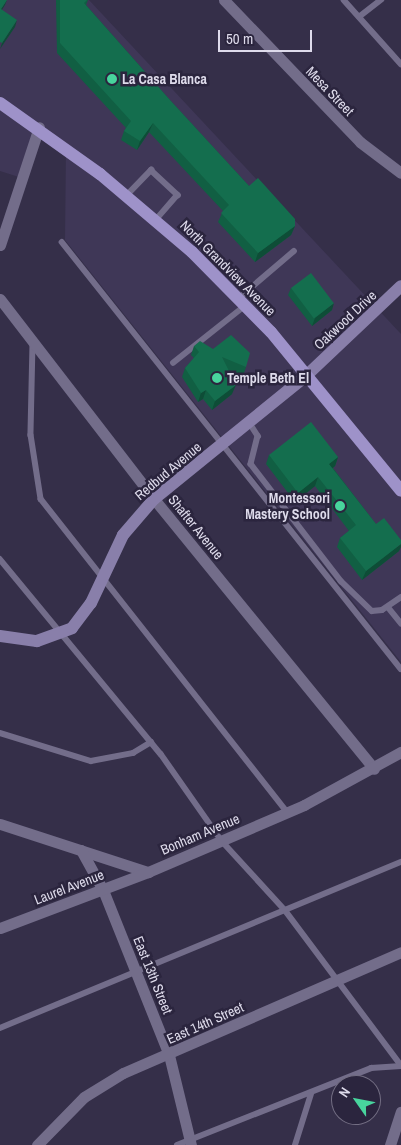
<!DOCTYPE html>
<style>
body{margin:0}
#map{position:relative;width:401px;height:1145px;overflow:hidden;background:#352f49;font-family:"Archivo Narrow",sans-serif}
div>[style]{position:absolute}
.built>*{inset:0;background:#3f3757}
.lane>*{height:5.5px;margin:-2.75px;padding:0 2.75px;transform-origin:2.75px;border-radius:2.75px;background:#736d8a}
.street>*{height:11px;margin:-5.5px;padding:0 5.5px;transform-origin:5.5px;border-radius:5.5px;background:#736d8a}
.secondary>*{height:12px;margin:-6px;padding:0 6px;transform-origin:6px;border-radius:6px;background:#897faa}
.primary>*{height:12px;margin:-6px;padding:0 6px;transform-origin:6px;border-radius:6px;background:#9e92c9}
.wall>*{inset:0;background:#115f43}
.shaded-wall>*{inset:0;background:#0e4d37}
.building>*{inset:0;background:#146e4e;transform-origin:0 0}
.dots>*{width:14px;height:14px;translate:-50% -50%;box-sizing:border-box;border:2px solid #2b253e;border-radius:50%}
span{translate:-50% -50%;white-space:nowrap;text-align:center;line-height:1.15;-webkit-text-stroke:5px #2b253e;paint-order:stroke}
.poi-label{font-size:14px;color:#dedbeb;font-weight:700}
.left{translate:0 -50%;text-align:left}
.right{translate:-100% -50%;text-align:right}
.street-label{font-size:14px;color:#dedbeb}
.north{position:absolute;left:331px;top:1075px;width:50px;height:50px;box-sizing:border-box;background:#2b253e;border:1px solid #736e83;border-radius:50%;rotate:303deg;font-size:14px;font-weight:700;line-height:20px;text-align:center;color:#dedbeb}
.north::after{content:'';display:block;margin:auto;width:18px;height:22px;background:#48d49d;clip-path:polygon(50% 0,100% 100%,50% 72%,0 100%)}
.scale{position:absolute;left:218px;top:30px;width:94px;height:22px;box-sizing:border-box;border:2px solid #dedbeb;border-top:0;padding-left:6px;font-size:15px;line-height:18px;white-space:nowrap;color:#dedbeb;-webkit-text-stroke:4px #2b253e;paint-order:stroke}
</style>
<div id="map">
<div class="built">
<i style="clip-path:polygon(0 0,89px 0,401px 334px,401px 662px,65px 240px,66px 147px,39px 128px,22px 178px,0 171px)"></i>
</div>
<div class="lane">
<i style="left:344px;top:0;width:86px;rotate:48.3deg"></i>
<i style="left:359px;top:17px;width:28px;rotate:-38deg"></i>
<i style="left:127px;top:195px;width:35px;rotate:-46deg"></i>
<i style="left:151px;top:170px;width:37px;rotate:43deg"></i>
<i style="left:178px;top:195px;width:33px;rotate:131deg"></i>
<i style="left:62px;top:242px;width:545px;rotate:51.55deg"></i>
<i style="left:239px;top:298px;width:72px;rotate:-40.5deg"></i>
<i style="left:33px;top:344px;width:91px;rotate:91.3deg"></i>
<i style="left:31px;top:435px;width:65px;rotate:81.1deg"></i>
<i style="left:41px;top:499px;width:398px;rotate:51.8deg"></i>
<i style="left:173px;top:363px;width:93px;rotate:-38.5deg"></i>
<i style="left:249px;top:422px;width:17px;rotate:57deg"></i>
<i style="left:258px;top:436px;width:29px;rotate:104deg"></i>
<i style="left:251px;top:464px;width:148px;rotate:52.4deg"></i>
<i style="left:341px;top:581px;width:43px;rotate:44.1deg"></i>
<i style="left:372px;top:611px;width:10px;rotate:-6deg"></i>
<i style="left:382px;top:610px;width:23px;rotate:-34deg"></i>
<i style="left:0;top:559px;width:253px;rotate:50.5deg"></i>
<i style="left:161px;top:754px;width:106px;rotate:55deg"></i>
<i style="left:222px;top:841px;width:93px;rotate:47.6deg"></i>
<i style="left:285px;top:910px;width:194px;rotate:53.2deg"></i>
<i style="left:388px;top:607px;width:21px;rotate:51deg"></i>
<i style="left:0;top:733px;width:95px;rotate:17.1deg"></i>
<i style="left:91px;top:761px;width:43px;rotate:-10.8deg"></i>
<i style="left:133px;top:753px;width:21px;rotate:-31deg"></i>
<i style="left:0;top:1028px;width:434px;rotate:-22.5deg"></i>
<i style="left:177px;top:1145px;width:209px;rotate:-21.6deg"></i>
<i style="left:371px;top:1068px;width:30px;rotate:-4deg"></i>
<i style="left:295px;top:1145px;width:53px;rotate:-72.6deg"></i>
</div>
<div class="street">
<i style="left:224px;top:0;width:197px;rotate:46.2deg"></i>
<i style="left:360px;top:142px;width:51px;rotate:37.1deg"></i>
<i style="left:0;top:245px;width:124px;rotate:-71.7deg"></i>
<i style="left:0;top:299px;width:252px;rotate:52.4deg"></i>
<i style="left:154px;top:499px;width:348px;rotate:50.8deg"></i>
<i style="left:0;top:824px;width:156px;rotate:18deg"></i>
<i style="left:148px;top:872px;width:170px;rotate:-23.2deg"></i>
<i style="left:304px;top:805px;width:111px;rotate:-28.7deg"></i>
<i style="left:81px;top:850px;width:46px;rotate:61.2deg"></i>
<i style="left:103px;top:890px;width:178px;rotate:68.2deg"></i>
<i style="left:169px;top:1055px;width:93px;rotate:76.3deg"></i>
<i style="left:0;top:928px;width:158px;rotate:-20.7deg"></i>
<i style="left:37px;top:1145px;width:67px;rotate:-45.6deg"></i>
<i style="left:84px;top:1097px;width:46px;rotate:-31.6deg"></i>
<i style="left:123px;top:1073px;width:303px;rotate:-23.5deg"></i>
<i style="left:390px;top:1145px;width:35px;rotate:-72deg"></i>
</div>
<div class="secondary">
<i style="left:0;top:636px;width:37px;rotate:8deg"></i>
<i style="left:37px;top:641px;width:37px;rotate:-20deg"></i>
<i style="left:72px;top:628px;width:31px;rotate:-53deg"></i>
<i style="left:91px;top:603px;width:75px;rotate:-64.8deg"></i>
<i style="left:123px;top:535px;width:48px;rotate:-49.3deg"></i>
<i style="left:154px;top:499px;width:197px;rotate:-39deg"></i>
<i style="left:307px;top:375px;width:129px;rotate:-43.4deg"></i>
</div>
<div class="primary">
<i style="left:0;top:103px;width:123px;rotate:35.4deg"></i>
<i style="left:100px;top:174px;width:121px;rotate:40.3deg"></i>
<i style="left:192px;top:252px;width:112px;rotate:45.4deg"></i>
<i style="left:271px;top:332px;width:205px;rotate:50.7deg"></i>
</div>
<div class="wall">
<i style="clip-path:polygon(56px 0,88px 0,86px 5px,169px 99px,249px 186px,295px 226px,291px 235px,255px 262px,218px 222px,223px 211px,149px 132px,137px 150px,121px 140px,124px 131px,126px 128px,57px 53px)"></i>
<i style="clip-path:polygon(291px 288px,332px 310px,312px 326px,288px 295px)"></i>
<i style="clip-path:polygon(194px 346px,213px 349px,246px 367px,243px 376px,228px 370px,232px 394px,212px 410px,203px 399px,198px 402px,182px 377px,185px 368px,194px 358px,191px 355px)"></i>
<i style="clip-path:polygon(269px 455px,338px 457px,335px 466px,333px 468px,376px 524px,399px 551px,362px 580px,337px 547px,340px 538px,349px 531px,315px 486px,295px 502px,266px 464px)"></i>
</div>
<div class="shaded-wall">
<i style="clip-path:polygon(7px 0,5px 5px,0 13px,1px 9px)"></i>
<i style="clip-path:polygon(17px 20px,15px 27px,0 49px,2px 43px)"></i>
<i style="clip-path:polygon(153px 123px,149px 132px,137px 150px,140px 141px)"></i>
<i style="clip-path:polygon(295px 226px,291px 235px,255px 262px,258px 253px)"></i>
<i style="clip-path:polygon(334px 303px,332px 310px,312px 326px,315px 318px)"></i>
<i style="clip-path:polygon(236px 385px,232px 394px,212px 410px,215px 401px)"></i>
<i style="clip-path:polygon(206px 390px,203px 399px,198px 402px,201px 393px)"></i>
<i style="clip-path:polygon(338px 457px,335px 466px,326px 473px,329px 464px)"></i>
<i style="clip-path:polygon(318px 477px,315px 486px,295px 502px,298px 493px)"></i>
<i style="clip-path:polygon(401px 544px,401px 547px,399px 551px,362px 580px,366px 571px)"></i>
</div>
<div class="building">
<i style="clip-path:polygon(0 0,7px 0,1px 9px,17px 20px,2px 43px,0 42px)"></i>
<i style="clip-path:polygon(60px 0,87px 0,84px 3px,169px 99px,249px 186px,258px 178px,295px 219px,295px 226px,258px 253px,221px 213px,229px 205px,153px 123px,140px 141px,124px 131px,131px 121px,60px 43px)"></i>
<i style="left:311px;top:273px;width:38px;height:25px;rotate:53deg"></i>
<i style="clip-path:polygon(231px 335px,250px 353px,246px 367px,222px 357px,236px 385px,215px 401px,206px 390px,201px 393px,185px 368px,199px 352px,194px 346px,200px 341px,213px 349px)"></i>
<i style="clip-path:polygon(311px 422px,338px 457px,329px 464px,376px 524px,384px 518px,401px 540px,401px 544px,366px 571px,340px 538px,356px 525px,318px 477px,298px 493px,269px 455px)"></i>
</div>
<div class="dots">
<i style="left:112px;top:79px;background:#48d49d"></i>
<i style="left:217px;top:378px;background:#48d49d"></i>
<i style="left:340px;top:506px;background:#48d49d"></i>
</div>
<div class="poi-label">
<span class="left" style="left:122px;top:79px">La Casa Blanca</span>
<span class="left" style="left:227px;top:378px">Temple Beth El</span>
<span class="right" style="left:330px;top:506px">Montessori<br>Mastery School</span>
</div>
<div class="street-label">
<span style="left:330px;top:91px;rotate:46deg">Mesa Street</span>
<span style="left:228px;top:268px;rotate:45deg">North Grandview Avenue</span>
<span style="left:345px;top:320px;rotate:-43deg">Oakwood Drive</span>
<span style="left:168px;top:471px;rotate:-40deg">Redbud Avenue</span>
<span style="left:196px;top:527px;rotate:51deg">Shafter Avenue</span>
<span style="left:200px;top:834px;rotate:-23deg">Bonham Avenue</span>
<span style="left:69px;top:887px;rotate:-21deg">Laurel Avenue</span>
<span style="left:153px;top:975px;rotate:68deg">East 13th Street</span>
<span style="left:205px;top:1023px;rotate:-24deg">East 14th Street</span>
</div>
<div class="north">N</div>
<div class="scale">50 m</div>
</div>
